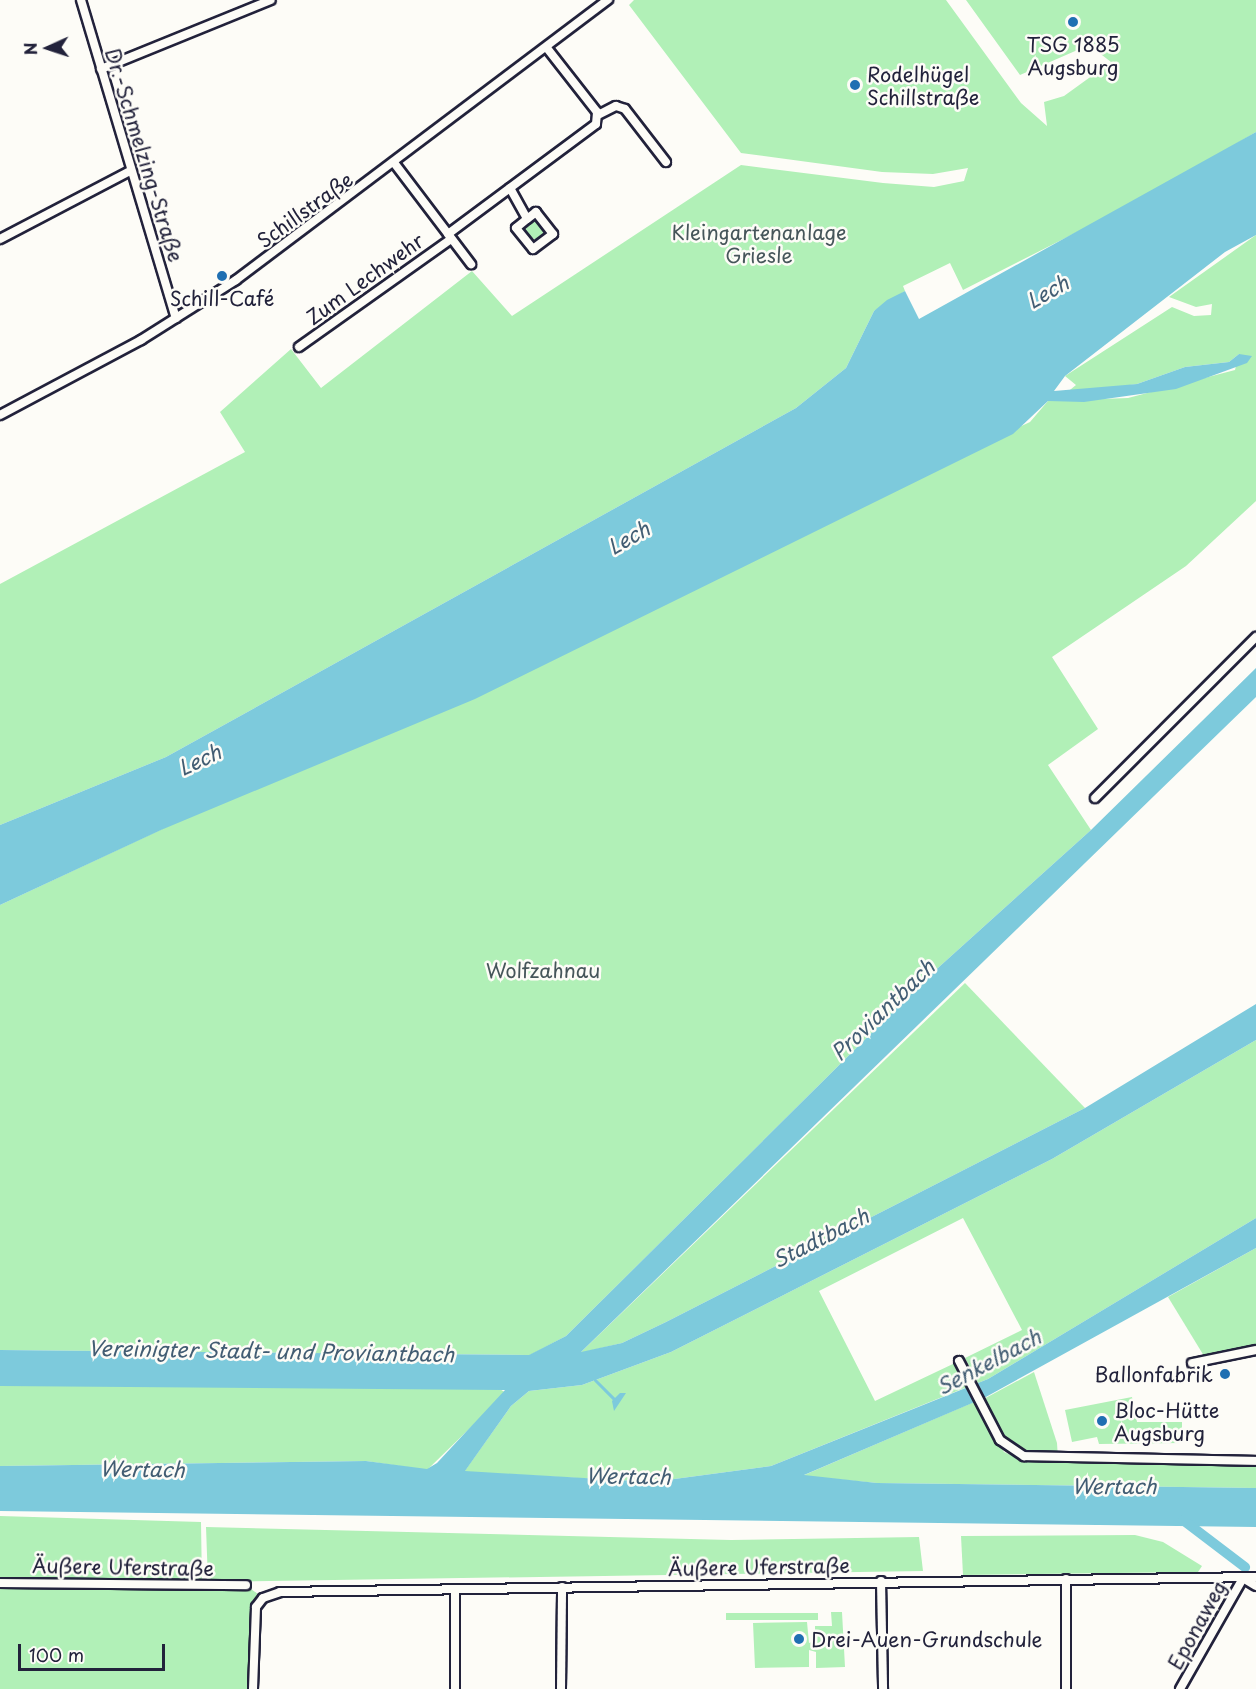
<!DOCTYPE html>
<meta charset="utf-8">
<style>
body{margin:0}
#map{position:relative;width:1256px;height:1689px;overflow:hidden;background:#fdfcf7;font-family:"Playpen Sans",sans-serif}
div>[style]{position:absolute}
.green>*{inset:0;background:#b1f0b7;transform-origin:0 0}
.round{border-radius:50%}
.water>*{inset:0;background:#7dcadc}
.stream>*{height:3px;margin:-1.5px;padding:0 1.5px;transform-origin:1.5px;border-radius:1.5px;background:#7dcadc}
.canal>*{height:10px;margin:-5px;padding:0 5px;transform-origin:5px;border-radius:5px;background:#7dcadc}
.roads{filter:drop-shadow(2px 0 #22223b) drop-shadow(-2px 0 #22223b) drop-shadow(0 2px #22223b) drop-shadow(0 -2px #22223b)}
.minor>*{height:8px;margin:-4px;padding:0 4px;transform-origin:4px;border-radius:4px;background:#fdfcf7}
.dots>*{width:16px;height:16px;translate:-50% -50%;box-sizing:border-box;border:3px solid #fdfcf7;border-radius:50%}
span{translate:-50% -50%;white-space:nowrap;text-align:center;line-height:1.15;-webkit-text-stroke:5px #fdfcf7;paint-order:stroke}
.poi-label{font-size:20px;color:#22223b}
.left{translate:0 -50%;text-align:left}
.right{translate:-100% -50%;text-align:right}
.street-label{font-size:20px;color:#22223b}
.park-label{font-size:20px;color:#46565a}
.water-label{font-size:21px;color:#425d73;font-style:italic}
.north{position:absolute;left:18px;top:18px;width:60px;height:60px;-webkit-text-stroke:4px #fdfcf7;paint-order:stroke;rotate:267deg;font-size:16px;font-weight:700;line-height:24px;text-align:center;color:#22223b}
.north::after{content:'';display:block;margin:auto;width:21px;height:27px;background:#22223b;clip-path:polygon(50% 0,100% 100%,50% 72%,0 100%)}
.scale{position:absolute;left:18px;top:1644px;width:147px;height:27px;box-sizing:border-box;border:3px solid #22223b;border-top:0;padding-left:8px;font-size:18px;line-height:21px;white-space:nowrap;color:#22223b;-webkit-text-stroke:4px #fdfcf7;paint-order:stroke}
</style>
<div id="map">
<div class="green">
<i style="clip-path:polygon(634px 0,946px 0,1021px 103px,1047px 126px,1044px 102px,1064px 96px,1111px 62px,1089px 45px,1020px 75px,966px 0,1256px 0,1256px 132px,1146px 197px,963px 290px,950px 263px,903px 286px,905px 291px,874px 311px,846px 368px,796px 408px,166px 757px,0 825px,0 584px,245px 452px,220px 412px,291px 349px,321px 388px,472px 271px,512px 316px,741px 165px,883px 183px,934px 187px,964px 181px,968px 168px,933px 174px,882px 172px,741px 153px,629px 5px)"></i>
<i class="round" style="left:526px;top:221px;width:18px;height:18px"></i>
<i style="clip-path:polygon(1256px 235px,1256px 501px,1186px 566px,1052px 657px,1098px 729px,1048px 765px,1091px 830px,929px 976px,566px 1336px,530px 1355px,0 1350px,0 905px,1030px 422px,1048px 401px,1128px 398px,1235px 370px,1239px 354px,1229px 362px,1185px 367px,1137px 384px,1065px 394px,1076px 385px,1065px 376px,1172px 307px,1194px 316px,1211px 315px,1212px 304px,1196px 307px,1169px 297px)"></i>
<i style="clip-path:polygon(965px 983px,1085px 1108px,666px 1322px,622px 1343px,580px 1353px)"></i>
<i style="clip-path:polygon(1256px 1040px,1256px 1218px,988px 1379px,978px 1383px,965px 1358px,1022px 1330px,963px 1218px,819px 1291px,875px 1401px,955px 1363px,967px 1387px,771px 1466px,652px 1482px,464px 1472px,511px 1406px,529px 1391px,582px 1385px,671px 1352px,1052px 1159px)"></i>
<i style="clip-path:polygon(1256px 1248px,1256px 1346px,1204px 1356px,1168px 1297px)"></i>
<i style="clip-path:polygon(1034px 1372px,1057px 1443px,1058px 1458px,1007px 1449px,980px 1401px)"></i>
<i style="clip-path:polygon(0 1386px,495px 1386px,506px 1393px,427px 1470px,366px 1461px,0 1466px)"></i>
<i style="clip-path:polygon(1132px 1397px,1137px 1422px,1182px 1422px,1182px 1443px,1099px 1444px,1097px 1437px,1072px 1442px,1065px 1410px)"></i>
<i style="clip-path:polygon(974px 1402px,1004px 1452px,1024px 1461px,1256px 1465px,1256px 1488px,877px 1483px,802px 1476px)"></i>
<i style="clip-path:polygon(0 1516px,201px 1522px,202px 1585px,246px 1585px,263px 1598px,253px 1689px,0 1689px)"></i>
<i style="clip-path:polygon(206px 1527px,731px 1540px,919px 1537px,923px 1571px,208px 1582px)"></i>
<i style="clip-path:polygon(1135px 1535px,1163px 1542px,1202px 1566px,1198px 1572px,963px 1575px,961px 1536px)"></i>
<i style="clip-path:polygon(831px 1612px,842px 1612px,845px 1667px,816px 1668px,816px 1652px,809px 1650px,809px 1667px,755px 1668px,753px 1623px,807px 1622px,809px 1643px,815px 1641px,815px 1626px,832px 1626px)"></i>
<i style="left:818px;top:1613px;width:7px;height:92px;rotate:90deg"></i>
</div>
<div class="water">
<i style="clip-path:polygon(1256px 132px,1256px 235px,1225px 252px,1065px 376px,1054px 391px,1137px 384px,1185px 367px,1229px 362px,1239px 354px,1252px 356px,1247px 363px,1176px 389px,1084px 402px,1048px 401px,1013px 434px,475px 699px,161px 830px,0 905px,0 825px,166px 757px,796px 408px,846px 368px,874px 311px,887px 300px,905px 291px,919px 319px)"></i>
<i style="clip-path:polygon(1256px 668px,1256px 697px,581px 1352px,622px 1343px,666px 1322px,1085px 1108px,1256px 1004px,1256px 1040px,1052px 1159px,671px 1352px,582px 1385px,529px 1391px,511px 1406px,465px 1471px,652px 1482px,771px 1466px,988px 1379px,1256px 1218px,1256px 1248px,984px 1398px,804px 1475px,877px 1483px,1256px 1488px,1256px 1527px,0 1511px,0 1466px,366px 1461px,427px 1469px,437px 1463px,505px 1390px,0 1386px,0 1350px,529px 1355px,566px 1336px,929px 976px,1091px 830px)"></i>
<i style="clip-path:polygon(620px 1393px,626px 1393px,614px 1411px,612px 1401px)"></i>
</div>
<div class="stream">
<i style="left:595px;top:1380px;width:27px;rotate:45deg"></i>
</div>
<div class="canal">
<i style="left:1183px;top:1520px;width:78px;rotate:37.2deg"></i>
</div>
<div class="roads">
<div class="minor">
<i style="left:81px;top:0;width:332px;rotate:73.4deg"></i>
<i style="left:101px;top:69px;width:183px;rotate:-22.1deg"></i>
<i style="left:598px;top:115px;width:20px;rotate:-27deg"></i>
<i style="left:616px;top:106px;width:9px;rotate:18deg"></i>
<i style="left:625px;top:109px;width:67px;rotate:52.3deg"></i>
<i style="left:395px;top:164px;width:126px;rotate:52.8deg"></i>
<i style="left:510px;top:188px;width:35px;rotate:61deg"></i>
<i style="left:527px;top:219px;width:14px;rotate:141deg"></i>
<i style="left:516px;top:228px;width:27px;rotate:51deg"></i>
<i style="left:533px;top:249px;width:25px;rotate:-37deg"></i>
<i style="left:553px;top:234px;width:28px;rotate:-128deg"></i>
<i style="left:536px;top:212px;width:11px;rotate:142deg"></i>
<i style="left:448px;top:234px;width:184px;rotate:-36.6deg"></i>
<i style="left:596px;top:124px;width:12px;rotate:-85deg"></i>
<i style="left:597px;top:112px;width:81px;rotate:-128deg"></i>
<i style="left:0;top:239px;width:147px;rotate:-27.6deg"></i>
<i style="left:299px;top:347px;width:186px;rotate:-35.4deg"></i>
<i style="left:0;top:415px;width:160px;rotate:-28deg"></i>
<i style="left:141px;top:340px;width:112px;rotate:-32.3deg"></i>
<i style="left:236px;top:280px;width:466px;rotate:-37deg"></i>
<i style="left:1095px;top:798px;width:228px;rotate:-45deg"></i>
<i style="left:959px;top:1361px;width:89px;rotate:62.6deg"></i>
<i style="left:1000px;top:1440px;width:29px;rotate:34deg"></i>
<i style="left:1024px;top:1456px;width:232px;rotate:1.2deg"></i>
<i style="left:1192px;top:1363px;width:65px;rotate:-11.5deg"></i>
<i style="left:1066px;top:1579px;width:110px;rotate:90deg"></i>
<i style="left:881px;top:1581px;width:108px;rotate:88.9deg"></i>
<i style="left:0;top:1583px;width:246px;rotate:0.5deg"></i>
<i style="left:253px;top:1689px;width:82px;rotate:-87.9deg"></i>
<i style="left:256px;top:1607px;width:11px;rotate:-52deg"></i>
<i style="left:263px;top:1598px;width:18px;rotate:-19deg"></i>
<i style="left:280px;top:1592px;width:976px;rotate:-0.88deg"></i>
<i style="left:455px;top:1689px;width:99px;rotate:-90deg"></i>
<i style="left:561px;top:1689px;width:102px;rotate:-89.4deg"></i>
<i style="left:1180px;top:1689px;width:128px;rotate:-60.4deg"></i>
<i style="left:1243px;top:1578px;width:15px;rotate:32deg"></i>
</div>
</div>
<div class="dots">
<i style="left:1073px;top:22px;background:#1f6fb2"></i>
<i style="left:855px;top:85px;background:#1f6fb2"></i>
<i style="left:222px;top:276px;background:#1f6fb2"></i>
<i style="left:1225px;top:1374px;background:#1f6fb2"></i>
<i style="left:1102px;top:1421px;background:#1f6fb2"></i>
<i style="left:799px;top:1639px;background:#1f6fb2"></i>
</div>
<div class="poi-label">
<span style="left:1073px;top:56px">TSG 1885<br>Augsburg</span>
<span class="left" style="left:867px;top:86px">Rodelhügel<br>Schillstraße</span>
<span style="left:222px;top:298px">Schill-Café</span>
<span class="right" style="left:1213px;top:1374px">Ballonfabrik</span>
<span class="left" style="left:1114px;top:1422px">Bloc-Hütte<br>Augsburg</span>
<span class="left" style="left:811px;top:1639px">Drei-Auen-Grundschule</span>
</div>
<div class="street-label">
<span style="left:144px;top:155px;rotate:73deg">Dr.-Schmelzing-Straße</span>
<span style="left:305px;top:210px;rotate:-36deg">Schillstraße</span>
<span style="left:365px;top:279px;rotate:-36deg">Zum Lechwehr</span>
<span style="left:123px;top:1567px;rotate:1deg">Äußere Uferstraße</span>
<span style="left:759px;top:1567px;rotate:-1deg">Äußere Uferstraße</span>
<span style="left:1197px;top:1625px;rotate:-61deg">Eponaweg</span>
</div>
<div class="park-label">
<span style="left:759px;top:244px">Kleingartenanlage<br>Griesle</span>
<span style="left:543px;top:970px">Wolfzahnau</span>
</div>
<div class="water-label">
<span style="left:1047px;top:291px;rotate:-30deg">Lech</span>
<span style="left:628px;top:537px;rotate:-30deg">Lech</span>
<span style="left:199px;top:759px;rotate:-25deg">Lech</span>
<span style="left:882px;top:1009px;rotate:-44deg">Proviantbach</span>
<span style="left:820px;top:1237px;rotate:-27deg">Stadtbach</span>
<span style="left:271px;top:1350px;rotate:1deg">Vereinigter Stadt- und Proviantbach</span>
<span style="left:988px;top:1361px;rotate:-28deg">Senkelbach</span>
<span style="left:142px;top:1468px;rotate:1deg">Wertach</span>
<span style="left:628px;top:1475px;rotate:1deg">Wertach</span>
<span style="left:1114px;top:1485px">Wertach</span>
</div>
<div class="north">N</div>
<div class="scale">100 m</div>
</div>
